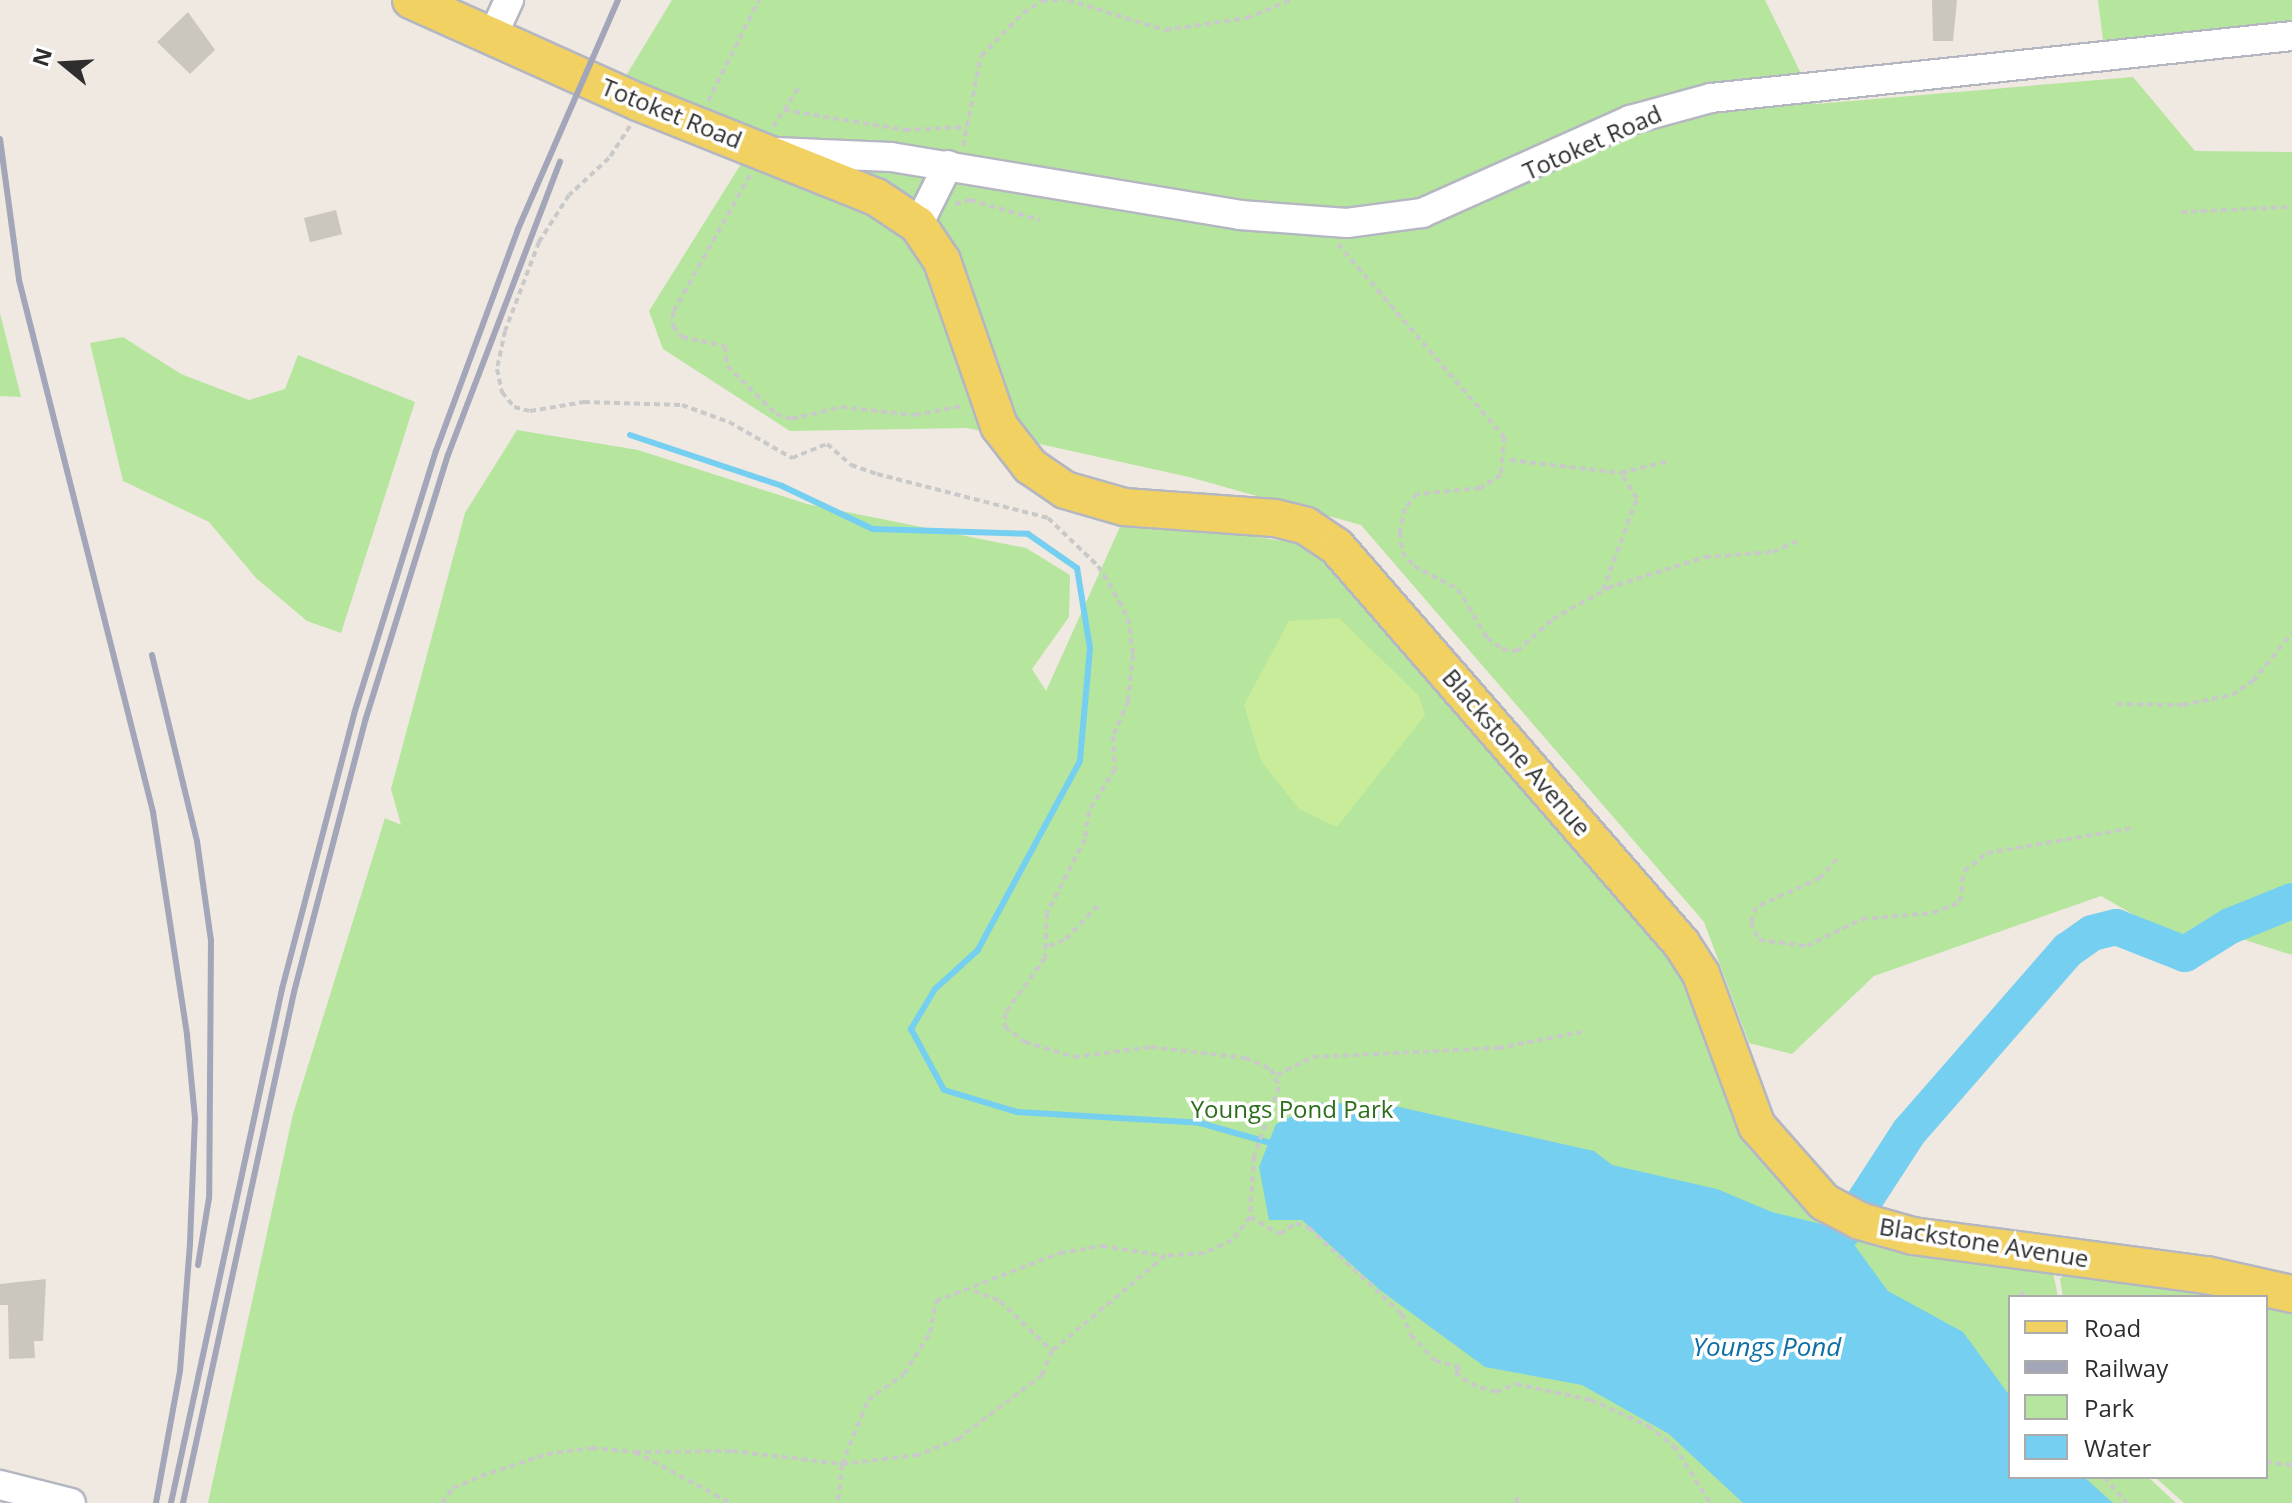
<!DOCTYPE html>
<style>
body{margin:0}
#map{position:relative;width:2292px;height:1503px;overflow:hidden;background:#efe9e1;font-family:"Open Sans",sans-serif}
div>[style]{position:absolute}
.green>*{inset:0;background:#b6e59e}
.pitch>*{inset:0;background:#c9ec9a}
.water>*{inset:0;background:#75cff0}
.stream>*{height:6px;margin:-3px;padding:0 3px;transform-origin:3px;border-radius:3px;background:#75cff0}
.river>*{height:36px;margin:-18px;padding:0 18px;transform-origin:18px;border-radius:18px;background:#75cff0}
.building>*{inset:0;background:#cbc7bf;transform-origin:0 0}
.path>*{height:4px;margin-top:-2px;transform-origin:0;background:repeating-linear-gradient(90deg,#c9c9c9 0 6px,transparent 0 10px)}
.roads{filter:drop-shadow(2px 0 #b4b7c1) drop-shadow(-2px 0 #b4b7c1) drop-shadow(0 2px #b4b7c1) drop-shadow(0 -2px #b4b7c1)}
.minor>*{height:28px;margin:-14px;padding:0 14px;transform-origin:14px;border-radius:14px;background:#fff}
.major>*{height:36px;margin:-18px;padding:0 18px;transform-origin:18px;border-radius:18px;background:#f2d163}
.rail>*{height:6px;margin:-3px;padding:0 3px;transform-origin:3px;border-radius:3px;background:#a3a6b8}
span{translate:-50% -50%;white-space:nowrap;text-align:center;line-height:1.15;-webkit-text-stroke:7px #fff;paint-order:stroke}
.street-label{font-size:24px;color:#2e2e2e}
.park-label{font-size:24px;color:#2c6e1b}
.water-label{font-size:26px;color:#0d6fa3;font-style:italic}
.legend{position:absolute;left:2008px;top:1295px;width:260px;height:184px;box-sizing:border-box;background:#fff;border:2px solid #ababab;margin:0;padding:10px 14px;list-style:none;font-size:24px;color:#2e2e2e}
.legend li{display:flex;align-items:center;gap:16px;height:40px}
.legend b{width:40px;border:2px solid #ababab}
.north{position:absolute;left:24px;top:24px;width:80px;height:80px;-webkit-text-stroke:6px #fff;paint-order:stroke;rotate:288deg;font-size:22px;font-weight:700;line-height:32px;text-align:center;color:#2e2e2e}
.north::after{content:'';display:block;margin:auto;width:28px;height:36px;background:#2e2e2e;clip-path:polygon(50% 0,100% 100%,50% 72%,0 100%)}
</style>
<div id="map">
<div class="green">
<i style="clip-path:polygon(672px 0,1765px 0,1816px 104px,2133px 77px,2195px 151px,2292px 152px,2292px 955px,2239px 938px,2187px 945px,2101px 896px,1874px 976px,1792px 1054px,1749px 1043px,1704px 922px,1361px 525px,1189px 477px,967px 428px,790px 431px,663px 349px,649px 311px,746px 156px,725px 117px,624px 79px)"></i>
<i style="clip-path:polygon(2098px 0,2292px 0,2292px 24px,2104px 48px)"></i>
<i style="clip-path:polygon(0 313px,21px 397px,0 396px)"></i>
<i style="clip-path:polygon(123px 337px,181px 374px,249px 400px,285px 389px,298px 355px,415px 402px,341px 633px,307px 621px,256px 578px,209px 522px,123px 481px,90px 343px)"></i>
<i style="clip-path:polygon(517px 430px,638px 450px,807px 504px,1026px 548px,1070px 575px,1069px 617px,1032px 669px,1046px 691px,1125px 516px,1320px 547px,1695px 985px,1748px 1148px,1799px 1197px,1909px 1255px,2052px 1267px,2058px 1297px,2010px 1297px,2010px 1477px,2148px 1477px,2176px 1503px,208px 1503px,293px 1114px,385px 818px,401px 825px,391px 789px,465px 513px)"></i>
<i style="clip-path:polygon(2067px 1271px,2257px 1297px,2063px 1297px,2060px 1279px)"></i>
<i style="clip-path:polygon(2266px 1300px,2292px 1309px,2292px 1503px,2184px 1503px,2155px 1477px,2266px 1477px)"></i>
</div>
<div class="pitch">
<i style="clip-path:polygon(1339px 618px,1419px 696px,1425px 715px,1337px 827px,1299px 809px,1261px 761px,1244px 705px,1289px 621px)"></i>
</div>
<div class="water">
<i style="clip-path:polygon(1319px 1103px,1386px 1104px,1558px 1143px,1594px 1151px,1612px 1165px,1717px 1189px,1772px 1212px,1854px 1232px,1855px 1246px,1888px 1291px,1963px 1332px,2010px 1396px,2010px 1477px,2084px 1477px,2113px 1503px,1743px 1503px,1669px 1434px,1582px 1385px,1485px 1367px,1380px 1290px,1302px 1220px,1269px 1220px,1259px 1167px,1276px 1124px)"></i>
</div>
<div class="stream">
<i style="left:630px;top:435px;width:160px;rotate:18.5deg"></i>
<i style="left:782px;top:486px;width:101px;rotate:25.3deg"></i>
<i style="left:873px;top:529px;width:155px;rotate:1.8deg"></i>
<i style="left:1028px;top:534px;width:60px;rotate:34.8deg"></i>
<i style="left:1077px;top:568px;width:81px;rotate:80.8deg"></i>
<i style="left:1090px;top:648px;width:113px;rotate:95.1deg"></i>
<i style="left:1080px;top:761px;width:215px;rotate:118.4deg"></i>
<i style="left:978px;top:950px;width:58px;rotate:137.8deg"></i>
<i style="left:935px;top:989px;width:47px;rotate:121deg"></i>
<i style="left:911px;top:1029px;width:69px;rotate:61.6deg"></i>
<i style="left:944px;top:1090px;width:76px;rotate:16.8deg"></i>
<i style="left:1017px;top:1112px;width:183px;rotate:3.4deg"></i>
<i style="left:1200px;top:1123px;width:77px;rotate:15.8deg"></i>
</div>
<div class="river">
<i style="left:1846px;top:1229px;width:116px;rotate:-57deg"></i>
<i style="left:1909px;top:1132px;width:242px;rotate:-48.9deg"></i>
<i style="left:2068px;top:950px;width:29px;rotate:-35deg"></i>
<i style="left:2092px;top:933px;width:25px;rotate:-14deg"></i>
<i style="left:2116px;top:927px;width:74px;rotate:21.4deg"></i>
<i style="left:2185px;top:954px;width:53px;rotate:-31.9deg"></i>
<i style="left:2230px;top:926px;width:67px;rotate:-22deg"></i>
</div>
<div class="building">
<i style="clip-path:polygon(1932px 0,1957px 0,1953px 41px,1933px 41px)"></i>
<i style="clip-path:polygon(188px 12px,215px 50px,190px 74px,157px 42px)"></i>
<i style="left:336px;top:210px;width:25px;height:33px;rotate:76deg"></i>
<i style="clip-path:polygon(46px 1279px,43px 1341px,34px 1341px,35px 1358px,9px 1359px,8px 1305px,0 1305px,0 1284px)"></i>
</div>
<div class="path">
<i style="left:1068px;top:0;width:102px;rotate:17.2deg"></i>
<i style="left:1165px;top:30px;width:83px;rotate:-8.3deg"></i>
<i style="left:1247px;top:18px;width:48px;rotate:-22.2deg"></i>
<i style="left:708px;top:101px;width:113px;rotate:-63.2deg"></i>
<i style="left:784px;top:110px;width:123px;rotate:9.4deg"></i>
<i style="left:905px;top:130px;width:61px;rotate:-2.8deg"></i>
<i style="left:630px;top:126px;width:38px;rotate:123deg"></i>
<i style="left:609px;top:158px;width:54px;rotate:137.2deg"></i>
<i style="left:569px;top:195px;width:56px;rotate:122.6deg"></i>
<i style="left:539px;top:242px;width:95px;rotate:110.9deg"></i>
<i style="left:505px;top:331px;width:39px;rotate:102deg"></i>
<i style="left:497px;top:369px;width:24px;rotate:78deg"></i>
<i style="left:502px;top:392px;width:19px;rotate:51deg"></i>
<i style="left:514px;top:407px;width:16px;rotate:14deg"></i>
<i style="left:530px;top:411px;width:55px;rotate:-9.5deg"></i>
<i style="left:584px;top:402px;width:98px;rotate:1.8deg"></i>
<i style="left:682px;top:405px;width:50px;rotate:19.9deg"></i>
<i style="left:729px;top:422px;width:73px;rotate:29.7deg"></i>
<i style="left:792px;top:458px;width:38px;rotate:-22deg"></i>
<i style="left:827px;top:444px;width:32px;rotate:41deg"></i>
<i style="left:851px;top:465px;width:28px;rotate:19deg"></i>
<i style="left:877px;top:474px;width:177px;rotate:14.4deg"></i>
<i style="left:1048px;top:518px;width:69px;rotate:43.8deg"></i>
<i style="left:1098px;top:566px;width:31px;rotate:58deg"></i>
<i style="left:1114px;top:592px;width:30px;rotate:62deg"></i>
<i style="left:1128px;top:618px;width:37px;rotate:82deg"></i>
<i style="left:1133px;top:655px;width:46px;rotate:96.2deg"></i>
<i style="left:1128px;top:701px;width:38px;rotate:113deg"></i>
<i style="left:1113px;top:736px;width:33px;rotate:87deg"></i>
<i style="left:1115px;top:769px;width:49px;rotate:121.8deg"></i>
<i style="left:1089px;top:811px;width:28px;rotate:98deg"></i>
<i style="left:1085px;top:839px;width:83px;rotate:117.2deg"></i>
<i style="left:1047px;top:913px;width:45px;rotate:92.5deg"></i>
<i style="left:1045px;top:958px;width:68px;rotate:126deg"></i>
<i style="left:1005px;top:1013px;width:14px;rotate:90deg"></i>
<i style="left:1005px;top:1027px;width:25px;rotate:37deg"></i>
<i style="left:1025px;top:1042px;width:51px;rotate:17deg"></i>
<i style="left:1074px;top:1057px;width:78px;rotate:-7.4deg"></i>
<i style="left:1151px;top:1047px;width:95px;rotate:6.7deg"></i>
<i style="left:1245px;top:1058px;width:28px;rotate:23deg"></i>
<i style="left:1271px;top:1069px;width:20px;rotate:66deg"></i>
<i style="left:1279px;top:1087px;width:73px;rotate:109.9deg"></i>
<i style="left:1254px;top:1156px;width:61px;rotate:93.8deg"></i>
<i style="left:1250px;top:1217px;width:29px;rotate:128deg"></i>
<i style="left:1232px;top:1240px;width:31px;rotate:155deg"></i>
<i style="left:1204px;top:1253px;width:39px;rotate:176deg"></i>
<i style="left:1165px;top:1256px;width:148px;rotate:139.9deg"></i>
<i style="left:1052px;top:1351px;width:26px;rotate:113deg"></i>
<i style="left:1042px;top:1375px;width:106px;rotate:142.7deg"></i>
<i style="left:958px;top:1439px;width:43px;rotate:158.2deg"></i>
<i style="left:918px;top:1455px;width:77px;rotate:173.2deg"></i>
<i style="left:842px;top:1464px;width:39px;rotate:96deg"></i>
<i style="left:773px;top:127px;width:48px;rotate:-57deg"></i>
<i style="left:963px;top:146px;width:92px;rotate:-78.7deg"></i>
<i style="left:981px;top:56px;width:60px;rotate:-45.7deg"></i>
<i style="left:1023px;top:13px;width:22px;rotate:-32deg"></i>
<i style="left:1042px;top:1px;width:22px;rotate:-3deg"></i>
<i style="left:750px;top:175px;width:157px;rotate:119.3deg"></i>
<i style="left:673px;top:312px;width:14px;rotate:90deg"></i>
<i style="left:673px;top:326px;width:14px;rotate:51deg"></i>
<i style="left:682px;top:337px;width:44px;rotate:11.8deg"></i>
<i style="left:725px;top:346px;width:20px;rotate:84deg"></i>
<i style="left:727px;top:366px;width:69px;rotate:44.4deg"></i>
<i style="left:776px;top:414px;width:17px;rotate:17deg"></i>
<i style="left:792px;top:419px;width:50px;rotate:-13.8deg"></i>
<i style="left:841px;top:407px;width:74px;rotate:6.2deg"></i>
<i style="left:915px;top:415px;width:48px;rotate:-10.8deg"></i>
<i style="left:955px;top:204px;width:16px;rotate:-15deg"></i>
<i style="left:970px;top:200px;width:73px;rotate:15.9deg"></i>
<i style="left:2181px;top:212px;width:111px;rotate:-2.6deg"></i>
<i style="left:1338px;top:244px;width:255px;rotate:49.3deg"></i>
<i style="left:1504px;top:437px;width:38px;rotate:95deg"></i>
<i style="left:1501px;top:475px;width:25px;rotate:148deg"></i>
<i style="left:1480px;top:488px;width:63px;rotate:174.6deg"></i>
<i style="left:1417px;top:494px;width:18px;rotate:131deg"></i>
<i style="left:1405px;top:508px;width:25px;rotate:102deg"></i>
<i style="left:1400px;top:532px;width:20px;rotate:84deg"></i>
<i style="left:1402px;top:552px;width:18px;rotate:49deg"></i>
<i style="left:1414px;top:566px;width:50px;rotate:27.6deg"></i>
<i style="left:1458px;top:589px;width:57px;rotate:59.4deg"></i>
<i style="left:1487px;top:638px;width:19px;rotate:36deg"></i>
<i style="left:1502px;top:649px;width:15px;rotate:8deg"></i>
<i style="left:1517px;top:651px;width:48px;rotate:-41.6deg"></i>
<i style="left:1553px;top:619px;width:63px;rotate:-29.4deg"></i>
<i style="left:1608px;top:588px;width:102px;rotate:-17.7deg"></i>
<i style="left:1705px;top:557px;width:68px;rotate:-4.2deg"></i>
<i style="left:1773px;top:552px;width:30px;rotate:-24deg"></i>
<i style="left:1510px;top:460px;width:112px;rotate:6.7deg"></i>
<i style="left:1621px;top:473px;width:49px;rotate:-14.3deg"></i>
<i style="left:1603px;top:590px;width:98px;rotate:-69.7deg"></i>
<i style="left:1637px;top:498px;width:30px;rotate:-123deg"></i>
<i style="left:2117px;top:704px;width:66px;rotate:0.9deg"></i>
<i style="left:2183px;top:705px;width:50px;rotate:-11.5deg"></i>
<i style="left:2232px;top:695px;width:25px;rotate:-34deg"></i>
<i style="left:2253px;top:681px;width:62px;rotate:-50.9deg"></i>
<i style="left:1837px;top:859px;width:25px;rotate:132deg"></i>
<i style="left:1820px;top:878px;width:70px;rotate:155.6deg"></i>
<i style="left:1756px;top:907px;width:16px;rotate:108deg"></i>
<i style="left:1751px;top:922px;width:20px;rotate:66deg"></i>
<i style="left:1759px;top:940px;width:48px;rotate:7.1deg"></i>
<i style="left:1807px;top:946px;width:61px;rotate:-26.1deg"></i>
<i style="left:1862px;top:919px;width:71px;rotate:-4.8deg"></i>
<i style="left:1933px;top:913px;width:29px;rotate:-22deg"></i>
<i style="left:1960px;top:902px;width:31px;rotate:-83deg"></i>
<i style="left:1964px;top:871px;width:29px;rotate:-38deg"></i>
<i style="left:1987px;top:853px;width:149px;rotate:-9.7deg"></i>
<i style="left:1049px;top:946px;width:18px;rotate:-22deg"></i>
<i style="left:1066px;top:939px;width:50px;rotate:-46.6deg"></i>
<i style="left:1277px;top:1075px;width:40px;rotate:-26.6deg"></i>
<i style="left:1313px;top:1057px;width:185px;rotate:-2.8deg"></i>
<i style="left:1498px;top:1048px;width:85px;rotate:-10.9deg"></i>
<i style="left:1250px;top:1217px;width:34px;rotate:30deg"></i>
<i style="left:1280px;top:1234px;width:19px;rotate:-35deg"></i>
<i style="left:1296px;top:1223px;width:14px;rotate:21deg"></i>
<i style="left:1309px;top:1228px;width:127px;rotate:42.8deg"></i>
<i style="left:1402px;top:1314px;width:23px;rotate:67deg"></i>
<i style="left:1411px;top:1335px;width:35px;rotate:47deg"></i>
<i style="left:1435px;top:1361px;width:26px;rotate:13deg"></i>
<i style="left:1460px;top:1367px;width:7px;rotate:135deg"></i>
<i style="left:1455px;top:1372px;width:20px;rotate:37deg"></i>
<i style="left:1471px;top:1384px;width:26px;rotate:18deg"></i>
<i style="left:1496px;top:1392px;width:22px;rotate:-22deg"></i>
<i style="left:1516px;top:1384px;width:77px;rotate:12deg"></i>
<i style="left:1591px;top:1400px;width:63px;rotate:24.5deg"></i>
<i style="left:1648px;top:1426px;width:33px;rotate:38deg"></i>
<i style="left:1674px;top:1446px;width:67px;rotate:57.7deg"></i>
<i style="left:974px;top:1291px;width:28px;rotate:21deg"></i>
<i style="left:1000px;top:1301px;width:72px;rotate:43.9deg"></i>
<i style="left:2021px;top:1297px;width:9px;rotate:-72deg"></i>
<i style="left:635px;top:1452px;width:97px;rotate:-0.6deg"></i>
<i style="left:732px;top:1451px;width:111px;rotate:6.7deg"></i>
<i style="left:842px;top:1464px;width:69px;rotate:-67.9deg"></i>
<i style="left:868px;top:1400px;width:44px;rotate:-35.8deg"></i>
<i style="left:904px;top:1374px;width:49px;rotate:-57.6deg"></i>
<i style="left:930px;top:1333px;width:33px;rotate:-79deg"></i>
<i style="left:936px;top:1301px;width:133px;rotate:-21.2deg"></i>
<i style="left:1060px;top:1253px;width:43px;rotate:-9.5deg"></i>
<i style="left:1102px;top:1246px;width:64px;rotate:9deg"></i>
<i style="left:2266px;top:1462px;width:26px;rotate:7deg"></i>
<i style="left:2104px;top:1477px;width:35px;rotate:49deg"></i>
<i style="left:1517px;top:1497px;width:6px;rotate:90deg"></i>
<i style="left:442px;top:1503px;width:19px;rotate:-54deg"></i>
<i style="left:453px;top:1488px;width:30px;rotate:-23deg"></i>
<i style="left:481px;top:1476px;width:70px;rotate:-18.4deg"></i>
<i style="left:547px;top:1454px;width:45px;rotate:-7.6deg"></i>
<i style="left:592px;top:1448px;width:43px;rotate:5.3deg"></i>
<i style="left:635px;top:1452px;width:109px;rotate:28deg"></i>
</div>
<div class="roads">
<div class="minor">
<i style="left:492px;top:37px;width:41px;rotate:-65.3deg"></i>
<i style="left:775px;top:152px;width:116px;rotate:2.5deg"></i>
<i style="left:891px;top:157px;width:354px;rotate:9.4deg"></i>
<i style="left:1240px;top:215px;width:107px;rotate:4.3deg"></i>
<i style="left:1347px;top:223px;width:76px;rotate:-7.6deg"></i>
<i style="left:1422px;top:213px;width:228px;rotate:-24.1deg"></i>
<i style="left:1630px;top:120px;width:84px;rotate:-15.2deg"></i>
<i style="left:1711px;top:98px;width:584px;rotate:-6.09deg"></i>
<i style="left:918px;top:225px;width:67px;rotate:-63.4deg"></i>
<i style="left:0;top:1485px;width:73px;rotate:14.2deg"></i>
</div>
<div class="major">
<i style="left:411px;top:0;width:249px;rotate:24.2deg"></i>
<i style="left:638px;top:102px;width:256px;rotate:21.8deg"></i>
<i style="left:876px;top:197px;width:50px;rotate:33.7deg"></i>
<i style="left:918px;top:225px;width:43px;rotate:56.3deg"></i>
<i style="left:942px;top:261px;width:175px;rotate:70.9deg"></i>
<i style="left:999px;top:426px;width:51px;rotate:52.2deg"></i>
<i style="left:1030px;top:466px;width:42px;rotate:34.4deg"></i>
<i style="left:1065px;top:490px;width:61px;rotate:16.1deg"></i>
<i style="left:1124px;top:507px;width:151px;rotate:4.2deg"></i>
<i style="left:1275px;top:518px;width:32px;rotate:14deg"></i>
<i style="left:1306px;top:526px;width:37px;rotate:34deg"></i>
<i style="left:1337px;top:547px;width:525px;rotate:49.02deg"></i>
<i style="left:1681px;top:943px;width:37px;rotate:57deg"></i>
<i style="left:1701px;top:974px;width:162px;rotate:69.8deg"></i>
<i style="left:1757px;top:1126px;width:101px;rotate:48.6deg"></i>
<i style="left:1824px;top:1202px;width:41px;rotate:27.8deg"></i>
<i style="left:1860px;top:1221px;width:55px;rotate:15.8deg"></i>
<i style="left:1913px;top:1236px;width:297px;rotate:7.6deg"></i>
<i style="left:2207px;top:1275px;width:87px;rotate:12.6deg"></i>
</div>
</div>
<div class="rail">
<i style="left:0;top:139px;width:142px;rotate:82.3deg"></i>
<i style="left:19px;top:280px;width:549px;rotate:75.86deg"></i>
<i style="left:153px;top:812px;width:226px;rotate:81.3deg"></i>
<i style="left:187px;top:1035px;width:83px;rotate:84.5deg"></i>
<i style="left:195px;top:1118px;width:126px;rotate:92.3deg"></i>
<i style="left:190px;top:1244px;width:127px;rotate:94.5deg"></i>
<i style="left:180px;top:1371px;width:134px;rotate:100.3deg"></i>
<i style="left:152px;top:655px;width:191px;rotate:76.4deg"></i>
<i style="left:197px;top:841px;width:100px;rotate:82deg"></i>
<i style="left:211px;top:940px;width:258px;rotate:90.4deg"></i>
<i style="left:209px;top:1198px;width:68px;rotate:99.3deg"></i>
<i style="left:171px;top:1503px;width:526px;rotate:-77.81deg"></i>
<i style="left:282px;top:989px;width:284px;rotate:-75.3deg"></i>
<i style="left:354px;top:714px;width:275px;rotate:-72.7deg"></i>
<i style="left:436px;top:451px;width:237px;rotate:-69.7deg"></i>
<i style="left:518px;top:229px;width:250px;rotate:-66.4deg"></i>
<i style="left:183px;top:1503px;width:523px;rotate:-77.74deg"></i>
<i style="left:294px;top:992px;width:283px;rotate:-75.3deg"></i>
<i style="left:366px;top:718px;width:275px;rotate:-72.7deg"></i>
<i style="left:448px;top:455px;width:314px;rotate:-69.1deg"></i>
</div>
<div class="street-label">
<span style="left:672px;top:113px;rotate:22deg">Totoket Road</span>
<span style="left:1592px;top:142px;rotate:-24deg">Totoket Road</span>
<span style="left:1517px;top:752px;rotate:49deg">Blackstone Avenue</span>
<span style="left:1984px;top:1242px;rotate:9deg">Blackstone Avenue</span>
</div>
<div class="park-label">
<span style="left:1292px;top:1109px">Youngs Pond Park</span>
</div>
<div class="water-label">
<span style="left:1767px;top:1347px">Youngs Pond</span>
</div>
<ul class="legend">
<li><b style="height:10px;background:#f2d163"></b>Road</li>
<li><b style="height:10px;background:#a3a6b8"></b>Railway</li>
<li><b style="height:22px;background:#b6e59e"></b>Park</li>
<li><b style="height:22px;background:#75cff0"></b>Water</li>
</ul>
<div class="north">N</div>
</div>
